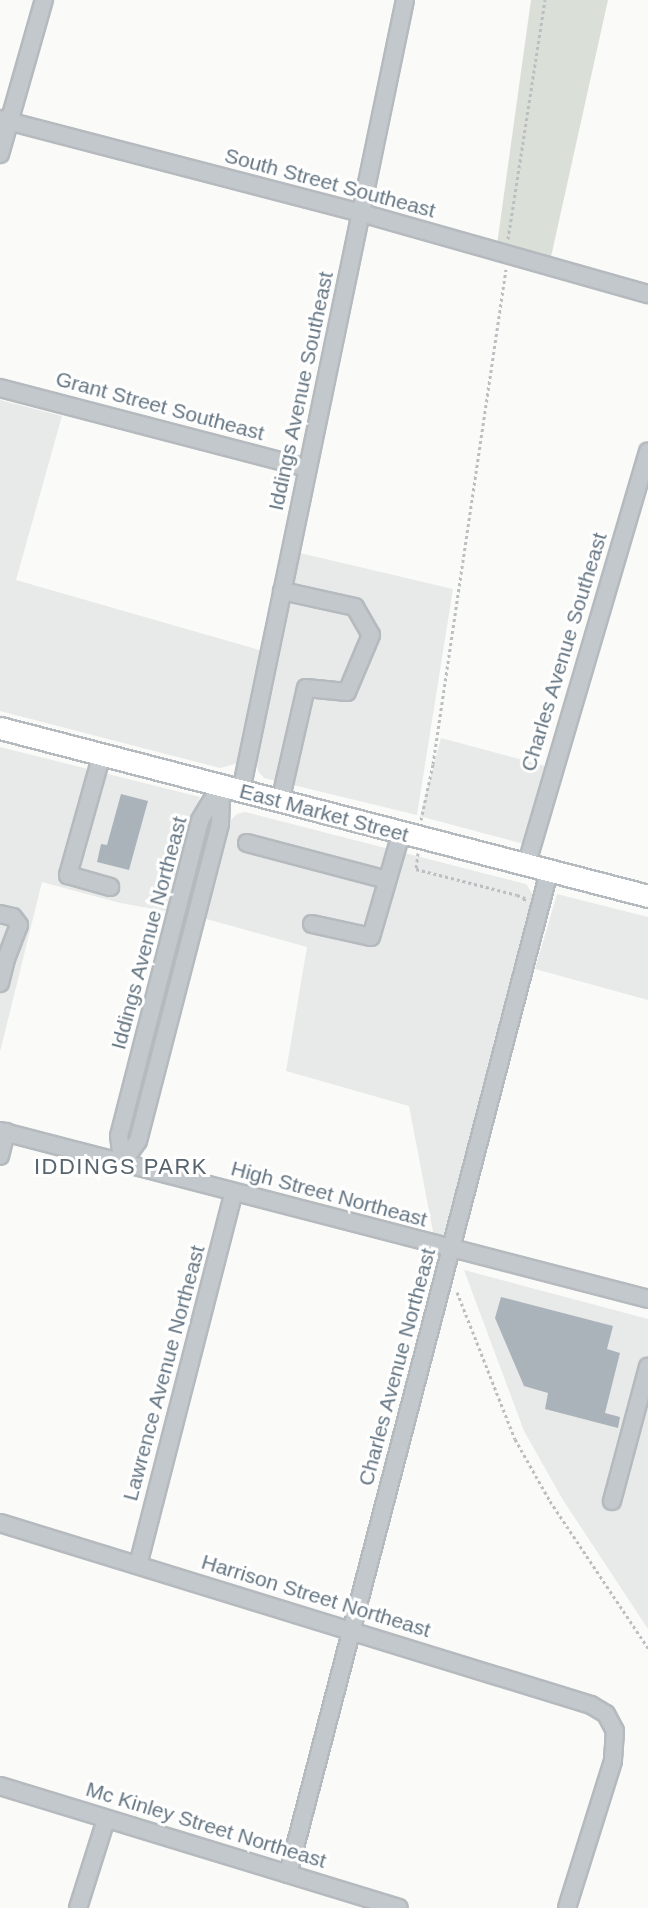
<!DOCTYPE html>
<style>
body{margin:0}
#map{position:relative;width:648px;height:1908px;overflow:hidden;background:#fafaf8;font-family:Arial,sans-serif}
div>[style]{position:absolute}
.built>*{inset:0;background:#e8e9e9;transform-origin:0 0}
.green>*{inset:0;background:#dadfd7}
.building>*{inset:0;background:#aab3b9}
.path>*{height:3px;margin-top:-1.5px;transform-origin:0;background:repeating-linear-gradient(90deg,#bbbfc2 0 3px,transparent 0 6px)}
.roads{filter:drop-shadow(2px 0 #b5babe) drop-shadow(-2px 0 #b5babe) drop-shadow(0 2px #b5babe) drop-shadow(0 -2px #b5babe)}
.minor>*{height:16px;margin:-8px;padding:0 8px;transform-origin:8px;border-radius:8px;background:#c3c8cc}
.major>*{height:21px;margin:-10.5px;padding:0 10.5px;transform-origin:10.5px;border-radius:10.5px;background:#fff}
span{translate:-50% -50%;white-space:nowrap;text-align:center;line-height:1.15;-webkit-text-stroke:6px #fff;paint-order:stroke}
.street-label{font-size:21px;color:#657683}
.neighbourhood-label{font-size:22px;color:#57646e;letter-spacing:1.5px}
</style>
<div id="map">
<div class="built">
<i style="clip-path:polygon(0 400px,62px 416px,16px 580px,263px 651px,242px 753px,235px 764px,220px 768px,0 711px)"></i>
<i style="clip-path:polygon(300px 553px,453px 589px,417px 815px,264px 778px,258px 771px,257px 760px)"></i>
<i style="left:441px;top:738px;width:109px;height:81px;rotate:15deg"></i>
<i style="clip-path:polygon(0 747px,200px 797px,170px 912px,120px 903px,42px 882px,0 1052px)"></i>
<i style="clip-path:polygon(245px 812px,526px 884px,534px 896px,534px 906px,448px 1240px,434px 1237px,409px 1106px,286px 1071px,307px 947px,203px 918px,230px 821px,237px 814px)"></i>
<i style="clip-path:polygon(557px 894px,648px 917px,648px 1000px,535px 969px)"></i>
<i style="clip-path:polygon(464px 1270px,648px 1319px,648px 1629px,563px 1500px,524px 1431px)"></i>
</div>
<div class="green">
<i style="clip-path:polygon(531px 0,608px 0,549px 266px,496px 252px)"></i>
</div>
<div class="building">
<i style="clip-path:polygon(121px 794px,148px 801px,129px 870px,97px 862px,101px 844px,107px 845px)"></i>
<i style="clip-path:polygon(501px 1297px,613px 1326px,607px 1349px,620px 1353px,605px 1413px,620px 1417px,618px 1428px,545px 1409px,548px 1393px,524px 1386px,495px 1318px)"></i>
</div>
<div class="path">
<i style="left:508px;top:239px;width:242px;rotate:-81.2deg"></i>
<i style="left:421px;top:820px;width:57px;rotate:-77.9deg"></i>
<i style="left:433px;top:764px;width:500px;rotate:-81.61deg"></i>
<i style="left:418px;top:853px;width:16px;rotate:97deg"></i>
<i style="left:416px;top:869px;width:104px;rotate:14.4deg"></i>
<i style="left:517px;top:895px;width:9px;rotate:21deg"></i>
<i style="left:525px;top:898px;width:3px;rotate:108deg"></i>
<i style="left:457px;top:1292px;width:158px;rotate:68.5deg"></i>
<i style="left:515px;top:1439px;width:71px;rotate:60.6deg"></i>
<i style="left:550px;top:1501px;width:177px;rotate:56.3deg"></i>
</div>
<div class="roads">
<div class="minor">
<i style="left:0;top:119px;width:373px;rotate:14.6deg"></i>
<i style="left:361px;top:213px;width:298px;rotate:15.8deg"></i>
<i style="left:0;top:154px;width:160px;rotate:-74.1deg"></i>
<i style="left:0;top:388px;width:318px;rotate:14.6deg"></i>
<i style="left:102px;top:754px;width:126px;rotate:105.7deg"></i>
<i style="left:68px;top:875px;width:44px;rotate:15.9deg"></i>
<i style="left:241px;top:791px;width:808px;rotate:-78.29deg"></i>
<i style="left:280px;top:802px;width:117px;rotate:-77.2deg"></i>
<i style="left:306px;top:688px;width:41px;rotate:5.6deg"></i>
<i style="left:347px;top:692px;width:62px;rotate:-67.2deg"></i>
<i style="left:371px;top:635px;width:32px;rotate:-120deg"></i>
<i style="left:355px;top:607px;width:75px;rotate:-167.6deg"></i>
<i style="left:247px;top:843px;width:145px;rotate:14.8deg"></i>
<i style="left:526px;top:866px;width:432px;rotate:-73.6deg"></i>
<i style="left:0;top:914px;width:13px;rotate:13deg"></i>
<i style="left:13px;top:917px;width:10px;rotate:53deg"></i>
<i style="left:19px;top:925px;width:36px;rotate:111deg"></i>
<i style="left:6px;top:959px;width:25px;rotate:104deg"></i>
<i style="left:312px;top:924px;width:60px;rotate:12.4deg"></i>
<i style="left:371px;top:937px;width:107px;rotate:-73.8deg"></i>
<i style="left:0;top:1131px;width:669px;rotate:14.53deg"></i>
<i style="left:0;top:1156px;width:25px;rotate:-76deg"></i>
<i style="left:122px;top:1163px;width:27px;rotate:-96deg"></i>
<i style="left:119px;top:1136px;width:326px;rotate:-75.6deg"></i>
<i style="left:200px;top:820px;width:41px;rotate:-59deg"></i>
<i style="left:122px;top:1163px;width:27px;rotate:-54deg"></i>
<i style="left:138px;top:1141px;width:327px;rotate:-75.5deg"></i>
<i style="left:220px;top:824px;width:38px;rotate:-88deg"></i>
<i style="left:612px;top:1501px;width:139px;rotate:-75deg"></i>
<i style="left:0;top:1523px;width:618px;rotate:17.12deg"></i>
<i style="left:591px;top:1705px;width:17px;rotate:31deg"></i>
<i style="left:606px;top:1714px;width:19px;rotate:62deg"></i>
<i style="left:615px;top:1731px;width:30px;rotate:94deg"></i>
<i style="left:613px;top:1761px;width:154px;rotate:107.4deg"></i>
<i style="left:138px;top:1565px;width:385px;rotate:-75.6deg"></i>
<i style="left:0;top:1786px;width:417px;rotate:17deg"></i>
<i style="left:288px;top:1874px;width:1035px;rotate:-75.4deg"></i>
<i style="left:78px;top:1908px;width:93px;rotate:-72.5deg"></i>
</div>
<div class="major">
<i style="left:0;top:728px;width:669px;rotate:14.53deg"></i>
</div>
</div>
<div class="street-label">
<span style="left:330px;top:183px;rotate:15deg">South Street Southeast</span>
<span style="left:301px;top:391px;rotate:-78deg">Iddings Avenue Southeast</span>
<span style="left:160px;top:406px;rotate:15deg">Grant Street Southeast</span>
<span style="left:564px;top:652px;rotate:-73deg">Charles Avenue Southeast</span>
<span style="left:324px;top:813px;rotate:15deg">East Market Street</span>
<span style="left:149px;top:933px;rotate:-75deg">Iddings Avenue Northeast</span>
<span style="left:329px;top:1194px;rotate:15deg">High Street Northeast</span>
<span style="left:397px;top:1367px;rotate:-75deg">Charles Avenue Northeast</span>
<span style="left:164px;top:1373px;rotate:-75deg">Lawrence Avenue Northeast</span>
<span style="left:316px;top:1596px;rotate:17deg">Harrison Street Northeast</span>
<span style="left:206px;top:1825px;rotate:17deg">Mc Kinley Street Northeast</span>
</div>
<div class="neighbourhood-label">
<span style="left:121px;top:1167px">IDDINGS PARK</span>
</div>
</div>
